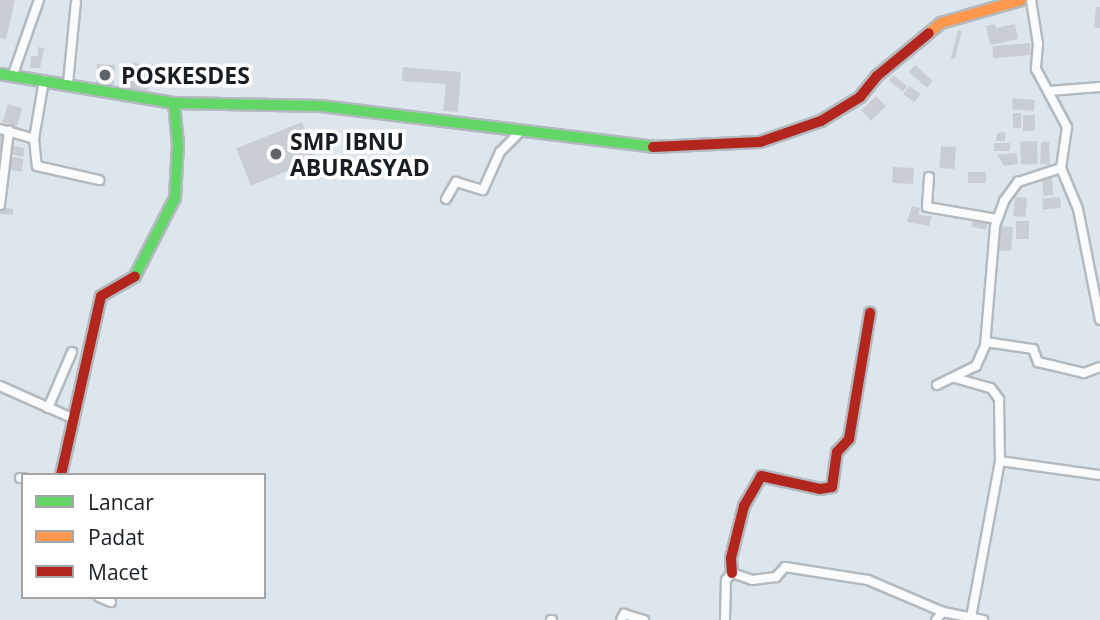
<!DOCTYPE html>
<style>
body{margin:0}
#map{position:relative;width:1100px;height:620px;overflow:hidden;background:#dde6ed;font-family:"Open Sans",sans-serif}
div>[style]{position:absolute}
.building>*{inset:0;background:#c8ced4;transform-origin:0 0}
.roads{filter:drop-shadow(2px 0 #b3babf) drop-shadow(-2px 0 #b3babf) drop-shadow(0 2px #b3babf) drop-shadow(0 -2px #b3babf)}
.street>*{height:8px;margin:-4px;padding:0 4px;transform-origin:4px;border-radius:4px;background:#fafbfc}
.fast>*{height:10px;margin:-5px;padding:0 5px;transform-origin:5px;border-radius:5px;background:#63d668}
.slow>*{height:10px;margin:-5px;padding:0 5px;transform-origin:5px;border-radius:5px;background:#ff974d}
.jam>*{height:10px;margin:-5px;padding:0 5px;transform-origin:5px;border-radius:5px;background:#b3261e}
.dots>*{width:19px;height:19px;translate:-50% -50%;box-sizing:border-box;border:4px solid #fff;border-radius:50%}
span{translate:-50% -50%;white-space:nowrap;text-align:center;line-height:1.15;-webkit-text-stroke:7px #fff;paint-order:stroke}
.poi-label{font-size:23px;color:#181e23;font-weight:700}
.left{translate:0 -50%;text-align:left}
.legend{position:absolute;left:21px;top:473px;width:245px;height:126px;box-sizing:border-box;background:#fff;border:2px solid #a3a5a7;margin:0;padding:9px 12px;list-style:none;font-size:21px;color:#181e23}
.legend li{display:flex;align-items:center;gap:14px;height:35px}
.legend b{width:35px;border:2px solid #a3a5a7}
</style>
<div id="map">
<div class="building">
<i style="clip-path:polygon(0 0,15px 0,6px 39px,0 38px)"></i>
<i style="clip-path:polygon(1096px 7px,1100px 7px,1100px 28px,1094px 27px)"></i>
<i style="clip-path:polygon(995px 24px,996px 28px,1015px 24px,1018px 39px,990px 45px,986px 26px)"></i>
<i style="left:958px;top:30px;width:4px;height:29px;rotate:14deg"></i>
<i style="left:1030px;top:43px;width:12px;height:38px;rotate:85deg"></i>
<i style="clip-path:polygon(38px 47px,44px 48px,40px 68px,30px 68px,31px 56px,38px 56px)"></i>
<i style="left:134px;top:62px;width:24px;height:26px;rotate:24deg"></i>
<i style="left:97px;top:64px;width:18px;height:21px;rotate:3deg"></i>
<i style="left:915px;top:65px;width:24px;height:9px;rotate:42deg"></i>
<i style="clip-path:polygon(403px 67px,461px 72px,458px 112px,443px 111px,446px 84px,402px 81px)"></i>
<i style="left:893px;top:75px;width:18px;height:7px;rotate:38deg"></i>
<i style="left:909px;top:86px;width:14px;height:10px;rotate:36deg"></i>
<i style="left:876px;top:96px;width:14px;height:21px;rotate:45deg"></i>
<i style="left:1013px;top:98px;width:22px;height:11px;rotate:5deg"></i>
<i style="left:8px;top:104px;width:15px;height:19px;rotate:16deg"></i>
<i style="left:1013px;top:113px;width:8px;height:15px"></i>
<i style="left:1023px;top:115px;width:12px;height:16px"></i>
<i style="left:302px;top:122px;width:40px;height:71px;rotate:68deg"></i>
<i style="clip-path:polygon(1005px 132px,1005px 141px,996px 141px,997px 133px)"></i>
<i style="clip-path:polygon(0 135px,6px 135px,3px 153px,0 153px)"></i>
<i style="left:1037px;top:141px;width:23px;height:17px;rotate:88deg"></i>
<i style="clip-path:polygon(1041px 142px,1049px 142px,1050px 165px,1040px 164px)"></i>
<i style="left:1010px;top:143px;width:8px;height:16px;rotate:90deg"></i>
<i style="left:8px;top:145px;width:17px;height:9px;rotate:10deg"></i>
<i style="left:941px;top:146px;width:15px;height:22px;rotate:4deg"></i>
<i style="clip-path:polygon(1017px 153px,1018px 164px,1004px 166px,997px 155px)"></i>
<i style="left:7px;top:156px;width:17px;height:13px;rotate:10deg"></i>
<i style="left:893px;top:167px;width:21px;height:16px;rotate:3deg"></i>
<i style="left:968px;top:172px;width:18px;height:11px"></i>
<i style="left:1051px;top:172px;width:23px;height:10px;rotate:83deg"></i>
<i style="left:1015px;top:197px;width:12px;height:19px;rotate:5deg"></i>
<i style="left:1060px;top:197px;width:11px;height:18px;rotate:85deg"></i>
<i style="clip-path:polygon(912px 206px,920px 208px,918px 215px,932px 216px,929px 226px,907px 222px)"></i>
<i style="clip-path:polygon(0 207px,13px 209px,13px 215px,0 214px)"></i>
<i style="left:973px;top:218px;width:15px;height:9px;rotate:11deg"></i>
<i style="left:1016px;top:221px;width:13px;height:18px"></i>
<i style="left:998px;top:226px;width:15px;height:24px;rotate:4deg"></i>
</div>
<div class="roads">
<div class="street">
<i style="left:1031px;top:0;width:45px;rotate:81deg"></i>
<i style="left:1038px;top:44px;width:25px;rotate:95deg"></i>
<i style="left:1036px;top:69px;width:66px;rotate:61.9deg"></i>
<i style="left:1067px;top:127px;width:41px;rotate:98.3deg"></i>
<i style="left:1061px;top:168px;width:44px;rotate:67.5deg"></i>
<i style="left:1078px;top:209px;width:113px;rotate:78.8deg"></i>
<i style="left:12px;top:77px;width:82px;rotate:-70.7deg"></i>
<i style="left:44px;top:80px;width:60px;rotate:99.6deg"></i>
<i style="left:34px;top:139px;width:27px;rotate:84deg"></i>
<i style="left:37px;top:166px;width:64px;rotate:12.7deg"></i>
<i style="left:68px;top:83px;width:81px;rotate:-84.4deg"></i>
<i style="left:1049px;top:91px;width:51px;rotate:-4.5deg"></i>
<i style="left:0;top:129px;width:35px;rotate:16deg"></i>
<i style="left:929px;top:177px;width:30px;rotate:94deg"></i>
<i style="left:927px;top:207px;width:71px;rotate:9.7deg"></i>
<i style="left:446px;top:199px;width:20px;rotate:-60deg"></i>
<i style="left:456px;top:182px;width:28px;rotate:17deg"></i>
<i style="left:483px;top:190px;width:42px;rotate:-65.9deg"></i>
<i style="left:500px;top:152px;width:30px;rotate:-45deg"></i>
<i style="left:0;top:205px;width:75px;rotate:-83.1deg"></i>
<i style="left:986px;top:342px;width:48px;rotate:8.5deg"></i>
<i style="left:1033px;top:349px;width:14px;rotate:69deg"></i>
<i style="left:1038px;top:362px;width:47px;rotate:13.4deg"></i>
<i style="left:1084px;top:373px;width:17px;rotate:-21deg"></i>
<i style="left:955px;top:378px;width:37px;rotate:16deg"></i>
<i style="left:991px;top:388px;width:14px;rotate:54deg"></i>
<i style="left:999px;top:399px;width:62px;rotate:89.1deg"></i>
<i style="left:1000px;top:461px;width:160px;rotate:100.5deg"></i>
<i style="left:937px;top:385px;width:43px;rotate:-26deg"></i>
<i style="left:976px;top:366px;width:22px;rotate:-66deg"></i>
<i style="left:985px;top:346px;width:120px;rotate:-85.2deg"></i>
<i style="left:995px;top:226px;width:27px;rotate:-70deg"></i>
<i style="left:1004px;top:201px;width:24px;rotate:-54deg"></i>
<i style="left:1018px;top:182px;width:45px;rotate:-18deg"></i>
<i style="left:0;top:386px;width:79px;rotate:24deg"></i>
<i style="left:48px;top:408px;width:61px;rotate:-66.8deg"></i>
<i style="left:1000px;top:461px;width:101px;rotate:8deg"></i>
<i style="left:20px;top:478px;width:3px"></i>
<i style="left:99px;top:597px;width:13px;rotate:23deg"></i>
<i style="left:551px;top:620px;width:1px"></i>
<i style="left:621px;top:620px;width:7px;rotate:-63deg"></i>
<i style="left:624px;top:614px;width:21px;rotate:17deg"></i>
<i style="left:725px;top:620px;width:40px;rotate:-88.6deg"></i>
<i style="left:726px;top:580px;width:9px;rotate:-49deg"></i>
<i style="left:732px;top:573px;width:21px;rotate:19deg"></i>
<i style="left:752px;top:580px;width:24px;rotate:-7deg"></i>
<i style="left:776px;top:577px;width:13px;rotate:-48deg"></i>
<i style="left:785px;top:567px;width:84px;rotate:8.9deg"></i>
<i style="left:868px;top:580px;width:82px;rotate:23.1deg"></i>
<i style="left:936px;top:620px;width:11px;rotate:-49deg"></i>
<i style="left:943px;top:612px;width:41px;rotate:11.3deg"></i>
</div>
<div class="fast">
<i style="left:0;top:74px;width:176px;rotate:9.5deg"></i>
<i style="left:174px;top:103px;width:147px;rotate:1.2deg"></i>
<i style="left:321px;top:106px;width:335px;rotate:7deg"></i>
<i style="left:135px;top:276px;width:88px;rotate:-62.9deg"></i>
<i style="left:175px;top:198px;width:53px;rotate:-86.8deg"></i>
<i style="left:178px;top:145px;width:42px;rotate:-95.4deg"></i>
</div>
<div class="slow">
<i style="left:929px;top:33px;width:16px;rotate:-40deg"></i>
<i style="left:941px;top:23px;width:83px;rotate:-16deg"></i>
</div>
<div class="jam">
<i style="left:653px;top:147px;width:107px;rotate:-2.7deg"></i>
<i style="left:760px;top:142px;width:65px;rotate:-19deg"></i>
<i style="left:821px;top:121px;width:46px;rotate:-31.6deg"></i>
<i style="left:860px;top:97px;width:27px;rotate:-51deg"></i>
<i style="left:877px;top:76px;width:67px;rotate:-39.6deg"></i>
<i style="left:61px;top:475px;width:183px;rotate:-77.4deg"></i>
<i style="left:101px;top:296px;width:39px;rotate:-30deg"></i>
<i style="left:732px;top:573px;width:15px;rotate:-94deg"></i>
<i style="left:731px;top:558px;width:54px;rotate:-76deg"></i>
<i style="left:744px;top:506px;width:34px;rotate:-60deg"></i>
<i style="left:761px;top:476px;width:60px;rotate:12.4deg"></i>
<i style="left:820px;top:489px;width:12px;rotate:-9deg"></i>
<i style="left:832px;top:487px;width:35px;rotate:-82deg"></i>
<i style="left:837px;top:452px;width:18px;rotate:-47deg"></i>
<i style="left:849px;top:439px;width:128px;rotate:-80.5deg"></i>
</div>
</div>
<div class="dots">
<i style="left:105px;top:75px;background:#5d646a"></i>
<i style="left:276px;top:154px;background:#5d646a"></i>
</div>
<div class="poi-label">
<span class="left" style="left:121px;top:75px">POSKESDES</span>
<span class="left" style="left:290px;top:154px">SMP IBNU<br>ABURASYAD</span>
</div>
<ul class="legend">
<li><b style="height:9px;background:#63d668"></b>Lancar</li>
<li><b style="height:9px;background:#ff974d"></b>Padat</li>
<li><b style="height:9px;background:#b3261e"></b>Macet</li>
</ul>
</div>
